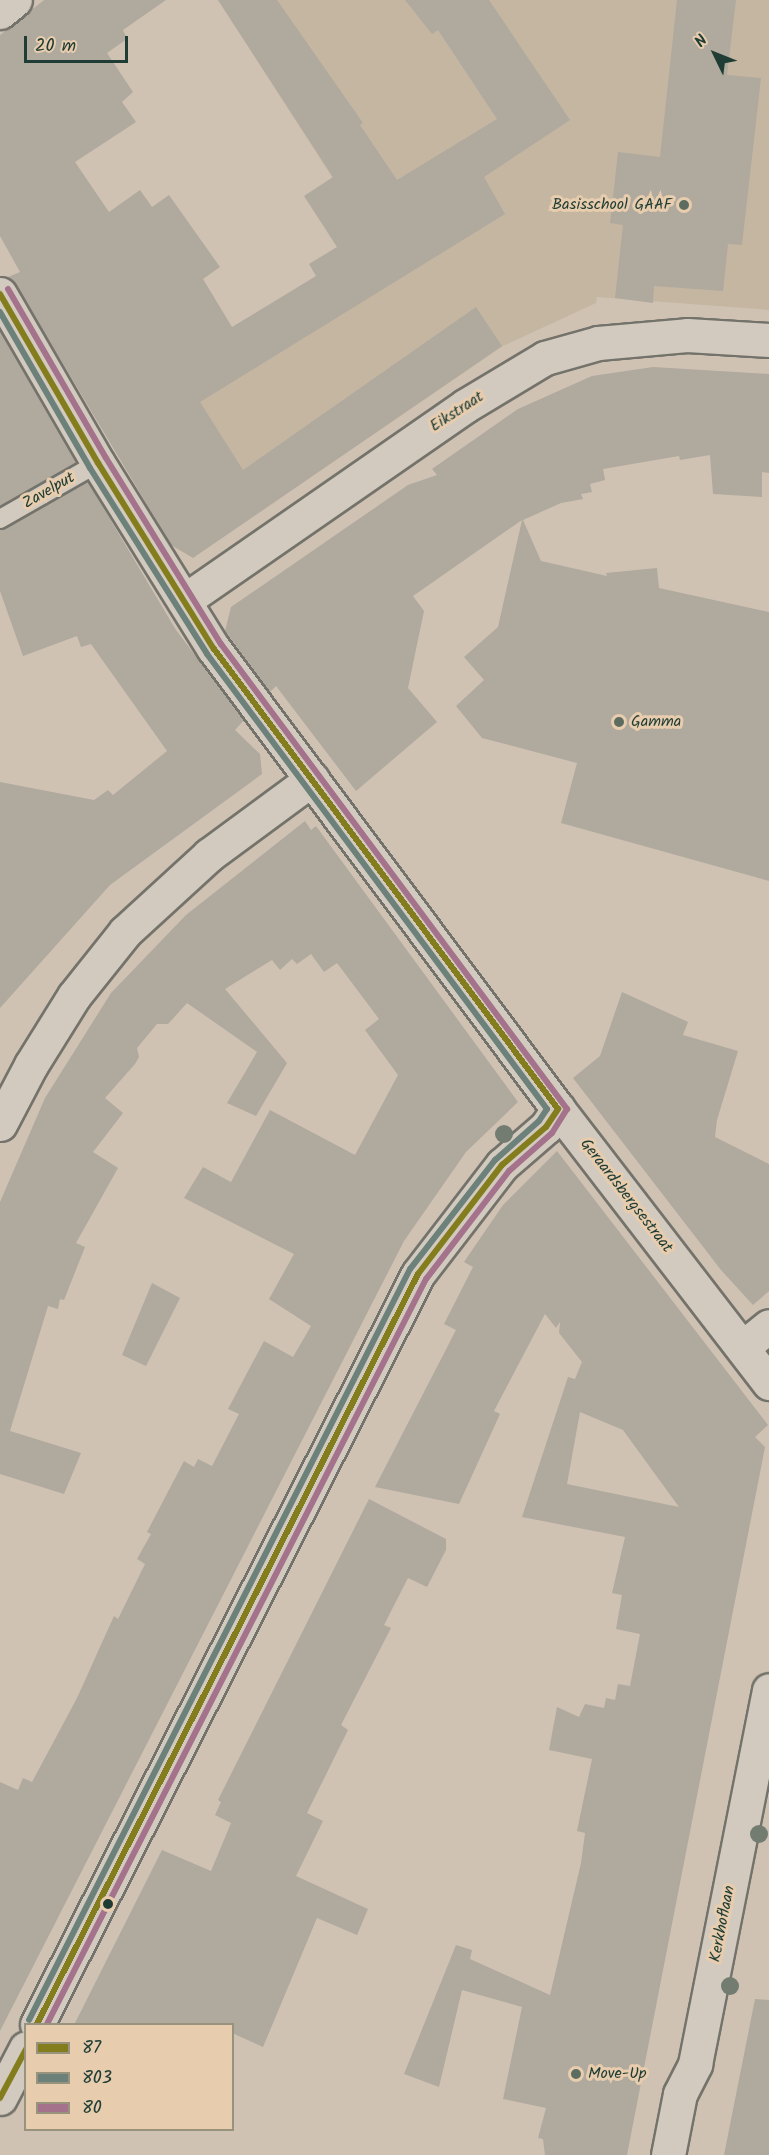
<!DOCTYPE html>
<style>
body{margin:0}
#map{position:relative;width:769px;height:2155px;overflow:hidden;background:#cfc2b3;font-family:Kalam,sans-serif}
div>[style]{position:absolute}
.built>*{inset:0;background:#c5b6a1}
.building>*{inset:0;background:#b0a99e}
.roads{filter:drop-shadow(2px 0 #74736b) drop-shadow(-2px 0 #74736b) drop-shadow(0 2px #74736b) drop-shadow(0 -2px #74736b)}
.service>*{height:18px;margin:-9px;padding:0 9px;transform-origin:9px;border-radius:9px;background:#d3cabf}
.minor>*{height:33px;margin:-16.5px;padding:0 16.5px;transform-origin:16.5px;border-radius:16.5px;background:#d3cabf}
.bus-1>*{height:6px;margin:-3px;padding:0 3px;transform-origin:3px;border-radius:3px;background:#847d1d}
.bus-2>*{height:6px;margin:-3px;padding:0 3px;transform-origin:3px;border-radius:3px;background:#6d817b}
.bus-3>*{height:6px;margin:-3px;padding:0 3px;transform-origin:3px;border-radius:3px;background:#a4728b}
.trees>*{width:18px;height:18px;margin:-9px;border-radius:50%;background:#737c70}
.dots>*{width:16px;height:16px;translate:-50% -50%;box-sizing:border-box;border:3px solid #e7ccae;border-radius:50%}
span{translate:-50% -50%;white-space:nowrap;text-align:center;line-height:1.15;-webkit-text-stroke:6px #e7ccae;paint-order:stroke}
.poi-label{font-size:16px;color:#1f3d34}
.right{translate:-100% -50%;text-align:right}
.left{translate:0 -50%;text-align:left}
.street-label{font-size:16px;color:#1f3d34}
.legend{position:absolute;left:24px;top:2023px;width:210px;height:108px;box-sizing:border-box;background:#e7ccae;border:2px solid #97937d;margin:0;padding:8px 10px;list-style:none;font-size:18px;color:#1f3d34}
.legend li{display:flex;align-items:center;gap:12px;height:30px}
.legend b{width:30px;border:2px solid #97937d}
.north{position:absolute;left:685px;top:24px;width:60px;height:60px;-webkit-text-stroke:4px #e7ccae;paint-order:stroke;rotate:313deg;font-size:16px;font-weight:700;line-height:24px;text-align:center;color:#1f3d34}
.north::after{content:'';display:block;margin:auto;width:21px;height:27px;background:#1f3d34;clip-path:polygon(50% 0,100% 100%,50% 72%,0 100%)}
.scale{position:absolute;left:24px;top:36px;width:104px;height:27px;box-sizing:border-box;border:3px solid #1f3d34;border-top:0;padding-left:8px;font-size:18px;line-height:21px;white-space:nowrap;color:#1f3d34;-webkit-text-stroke:4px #e7ccae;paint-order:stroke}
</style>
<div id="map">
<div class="built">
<i style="clip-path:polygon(218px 0,769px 0,769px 310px,597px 297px,596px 303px,503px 346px,241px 525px,194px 556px,189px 556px,102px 374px,211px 340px,375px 244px)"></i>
</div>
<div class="building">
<i style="clip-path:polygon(44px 0,166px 0,123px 30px,127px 39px,107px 53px,133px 92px,122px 102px,136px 122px,75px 162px,109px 212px,140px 190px,152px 207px,169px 195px,220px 267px,203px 279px,232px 327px,316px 276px,309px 264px,337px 247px,304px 196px,333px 177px,218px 0,277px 0,363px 123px,360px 125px,397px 180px,497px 119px,438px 30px,432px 34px,405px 0,489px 0,570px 120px,484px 177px,505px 214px,200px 402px,243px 470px,476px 307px,502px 346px,193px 558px,171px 545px,16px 285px,8px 277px,20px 272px,0 236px,0 35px)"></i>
<i style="clip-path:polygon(677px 0,736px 0,727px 75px,761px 78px,742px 245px,728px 244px,723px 291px,654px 286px,653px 303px,615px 298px,623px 225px,610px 223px,618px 152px,660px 157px)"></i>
<i style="clip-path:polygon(0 331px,76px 463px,0 506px)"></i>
<i style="clip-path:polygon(653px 367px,769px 374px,769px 473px,762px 472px,762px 497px,713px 494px,710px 455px,680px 460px,679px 456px,603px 469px,605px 480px,590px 484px,592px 492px,581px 494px,583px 499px,561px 503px,523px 520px,541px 561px,607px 576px,606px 573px,657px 568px,659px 588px,769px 612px,769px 881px,561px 823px,577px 763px,482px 738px,456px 706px,484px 680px,464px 657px,498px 627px,522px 520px,413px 596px,424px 611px,408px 688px,437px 722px,356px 791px,276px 686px,270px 692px,225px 631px,231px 607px,408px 485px,437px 475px,432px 469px,518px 409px,592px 376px)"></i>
<i style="clip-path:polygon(88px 482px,176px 630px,244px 720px,235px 730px,260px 754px,262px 774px,110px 885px,0 1008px,0 782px,94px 800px,108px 790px,113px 795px,167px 751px,91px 644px,81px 647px,77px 636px,23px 656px,0 591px,0 530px)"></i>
<i style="clip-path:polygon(305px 821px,311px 830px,316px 826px,518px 1102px,466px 1152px,404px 1241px,0 2031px,0 1782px,18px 1790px,23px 1778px,32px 1782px,77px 1698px,114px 1616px,118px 1619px,145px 1564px,137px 1559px,151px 1534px,147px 1532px,184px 1461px,194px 1467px,198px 1459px,212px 1466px,239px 1414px,228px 1409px,264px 1341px,293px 1357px,311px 1326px,269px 1299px,294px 1254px,184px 1198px,203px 1167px,231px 1182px,270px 1110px,355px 1155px,398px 1075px,365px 1030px,379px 1019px,337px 963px,324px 972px,311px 954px,297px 964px,292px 959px,280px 970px,272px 960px,225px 989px,287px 1063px,256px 1116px,227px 1103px,257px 1052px,187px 1003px,168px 1024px,157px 1024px,137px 1048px,139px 1057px,135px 1064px,105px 1098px,123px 1113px,93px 1152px,118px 1168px,76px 1243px,85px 1247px,64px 1300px,60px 1299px,58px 1309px,48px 1306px,10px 1431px,81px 1453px,64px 1494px,0 1474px,0 1202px,45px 1098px,111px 993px,186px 915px)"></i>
<i style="clip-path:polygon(622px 992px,688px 1022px,683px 1035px,738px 1051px,717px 1120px,715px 1137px,769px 1164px,769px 1291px,753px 1305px,721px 1270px,573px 1078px,600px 1056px)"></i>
<i style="clip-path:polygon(evenodd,557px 1151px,768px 1425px,755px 1437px,765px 1447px,627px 2155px,545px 2155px,543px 2139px,538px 2138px,546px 2108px,503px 2099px,522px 2007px,462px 1990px,439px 2087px,404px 2074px,456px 1945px,472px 1950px,470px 1959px,550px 1995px,581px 1863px,585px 1833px,577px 1831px,592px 1759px,549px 1750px,557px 1707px,579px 1717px,585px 1704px,604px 1708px,606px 1698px,615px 1700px,618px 1684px,630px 1686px,640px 1634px,616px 1629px,622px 1595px,612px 1593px,625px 1537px,522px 1517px,568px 1377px,575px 1379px,582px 1362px,559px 1333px,560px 1322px,556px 1328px,545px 1314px,494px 1411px,500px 1414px,459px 1504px,375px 1487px,456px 1330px,444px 1324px,473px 1267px,464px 1262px,503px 1205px,557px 1151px,580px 1412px,623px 1430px,679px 1507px,567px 1484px,580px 1412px)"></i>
<i style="clip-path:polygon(152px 1283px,180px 1298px,146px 1366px,122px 1355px)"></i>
<i style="clip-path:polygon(369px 1499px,446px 1539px,446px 1550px,427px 1587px,408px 1578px,384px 1625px,391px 1628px,341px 1725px,348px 1730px,307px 1813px,323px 1821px,296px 1876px,368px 1909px,357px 1935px,317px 1918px,263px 2047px,232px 2033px,232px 2025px,74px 2025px,162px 1850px,211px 1871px,231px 1823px,215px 1815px,221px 1802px,218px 1800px)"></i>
<i style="clip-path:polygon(755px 1999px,769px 2000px,769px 2155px,724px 2155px)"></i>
</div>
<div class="roads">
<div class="service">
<i style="left:0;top:519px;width:113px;rotate:-29.7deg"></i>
</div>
<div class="minor">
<i style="left:0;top:12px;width:19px;rotate:-39deg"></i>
<i style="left:0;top:294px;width:195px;rotate:59.9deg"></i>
<i style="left:98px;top:463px;width:219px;rotate:58.1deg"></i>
<i style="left:214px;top:649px;width:574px;rotate:53.21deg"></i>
<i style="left:558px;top:1109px;width:346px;rotate:52.4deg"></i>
<i style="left:185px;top:600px;width:341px;rotate:-34.7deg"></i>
<i style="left:465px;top:406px;width:93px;rotate:-31deg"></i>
<i style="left:545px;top:358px;width:55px;rotate:-15.8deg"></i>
<i style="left:598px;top:343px;width:89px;rotate:-5.1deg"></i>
<i style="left:687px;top:335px;width:82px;rotate:3.5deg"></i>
<i style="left:0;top:1124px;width:67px;rotate:-62.3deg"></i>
<i style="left:31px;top:1065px;width:81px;rotate:-58.1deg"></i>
<i style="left:74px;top:996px;width:82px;rotate:-51.4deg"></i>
<i style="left:125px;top:932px;width:114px;rotate:-42.5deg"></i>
<i style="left:209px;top:855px;width:128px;rotate:-36.4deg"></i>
<i style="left:743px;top:1347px;width:33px;rotate:-39deg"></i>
<i style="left:37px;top:2024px;width:841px;rotate:-63.07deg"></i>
<i style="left:418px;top:1274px;width:138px;rotate:-52.4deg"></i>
<i style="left:502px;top:1165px;width:58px;rotate:-40.8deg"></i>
<i style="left:546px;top:1127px;width:22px;rotate:-56deg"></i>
<i style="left:0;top:2098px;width:56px;rotate:-62.5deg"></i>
<i style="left:668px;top:2155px;width:62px;rotate:-78.9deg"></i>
<i style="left:680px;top:2094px;width:34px;rotate:-63deg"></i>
<i style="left:695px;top:2064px;width:381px;rotate:-78.8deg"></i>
</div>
</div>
<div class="bus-1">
<i style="left:0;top:294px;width:195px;rotate:59.9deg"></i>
<i style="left:98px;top:463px;width:219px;rotate:58.1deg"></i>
<i style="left:214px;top:649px;width:574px;rotate:53.21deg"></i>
<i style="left:37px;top:2024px;width:841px;rotate:-63.07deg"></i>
<i style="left:418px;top:1274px;width:138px;rotate:-52.4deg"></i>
<i style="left:502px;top:1165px;width:58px;rotate:-40.8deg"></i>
<i style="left:546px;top:1127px;width:22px;rotate:-56deg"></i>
<i style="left:0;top:2098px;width:55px;rotate:-62deg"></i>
</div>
<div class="bus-2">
<i style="left:0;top:312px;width:180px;rotate:60deg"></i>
<i style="left:90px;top:468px;width:220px;rotate:57.8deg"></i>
<i style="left:207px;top:654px;width:568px;rotate:53.23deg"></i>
<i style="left:547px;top:1109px;width:14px;rotate:124deg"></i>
<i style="left:539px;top:1121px;width:59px;rotate:138.4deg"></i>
<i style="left:495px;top:1160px;width:138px;rotate:127.9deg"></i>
<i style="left:410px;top:1269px;width:842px;rotate:116.9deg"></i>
</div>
<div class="bus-3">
<i style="left:8px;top:289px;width:195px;rotate:59.9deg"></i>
<i style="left:106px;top:458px;width:219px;rotate:58.3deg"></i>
<i style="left:221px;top:644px;width:580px;rotate:53.35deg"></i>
<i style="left:567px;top:1109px;width:28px;rotate:122deg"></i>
<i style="left:552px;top:1133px;width:57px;rotate:138.5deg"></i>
<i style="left:509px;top:1171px;width:136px;rotate:127.5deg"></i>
<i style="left:426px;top:1279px;width:836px;rotate:116.96deg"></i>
</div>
<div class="trees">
<i style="left:504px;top:1134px"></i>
<i style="left:759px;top:1834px"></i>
<i style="left:730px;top:1986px"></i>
</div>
<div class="dots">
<i style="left:684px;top:205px;background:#5d6c60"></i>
<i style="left:619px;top:722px;background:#5d6c60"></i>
<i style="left:108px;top:1904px;background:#1f3d34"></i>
<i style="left:576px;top:2074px;background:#5d6c60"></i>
</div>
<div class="poi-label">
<span class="right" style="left:672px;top:205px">Basisschool GAAF</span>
<span class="left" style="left:631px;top:722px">Gamma</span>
<span class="left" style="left:588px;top:2074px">Move-Up</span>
</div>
<div class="street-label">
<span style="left:457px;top:412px;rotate:-33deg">Eikstraat</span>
<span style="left:49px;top:491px;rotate:-30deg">Zavelput</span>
<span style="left:626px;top:1196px;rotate:52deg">Geraardsbergsestraat</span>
<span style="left:723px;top:1924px;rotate:-79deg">Kerkhoflaan</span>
</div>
<ul class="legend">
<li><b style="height:8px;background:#847d1d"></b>87</li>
<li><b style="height:8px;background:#6d817b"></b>803</li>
<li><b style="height:8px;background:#a4728b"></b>80</li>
</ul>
<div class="north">N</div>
<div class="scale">20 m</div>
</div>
